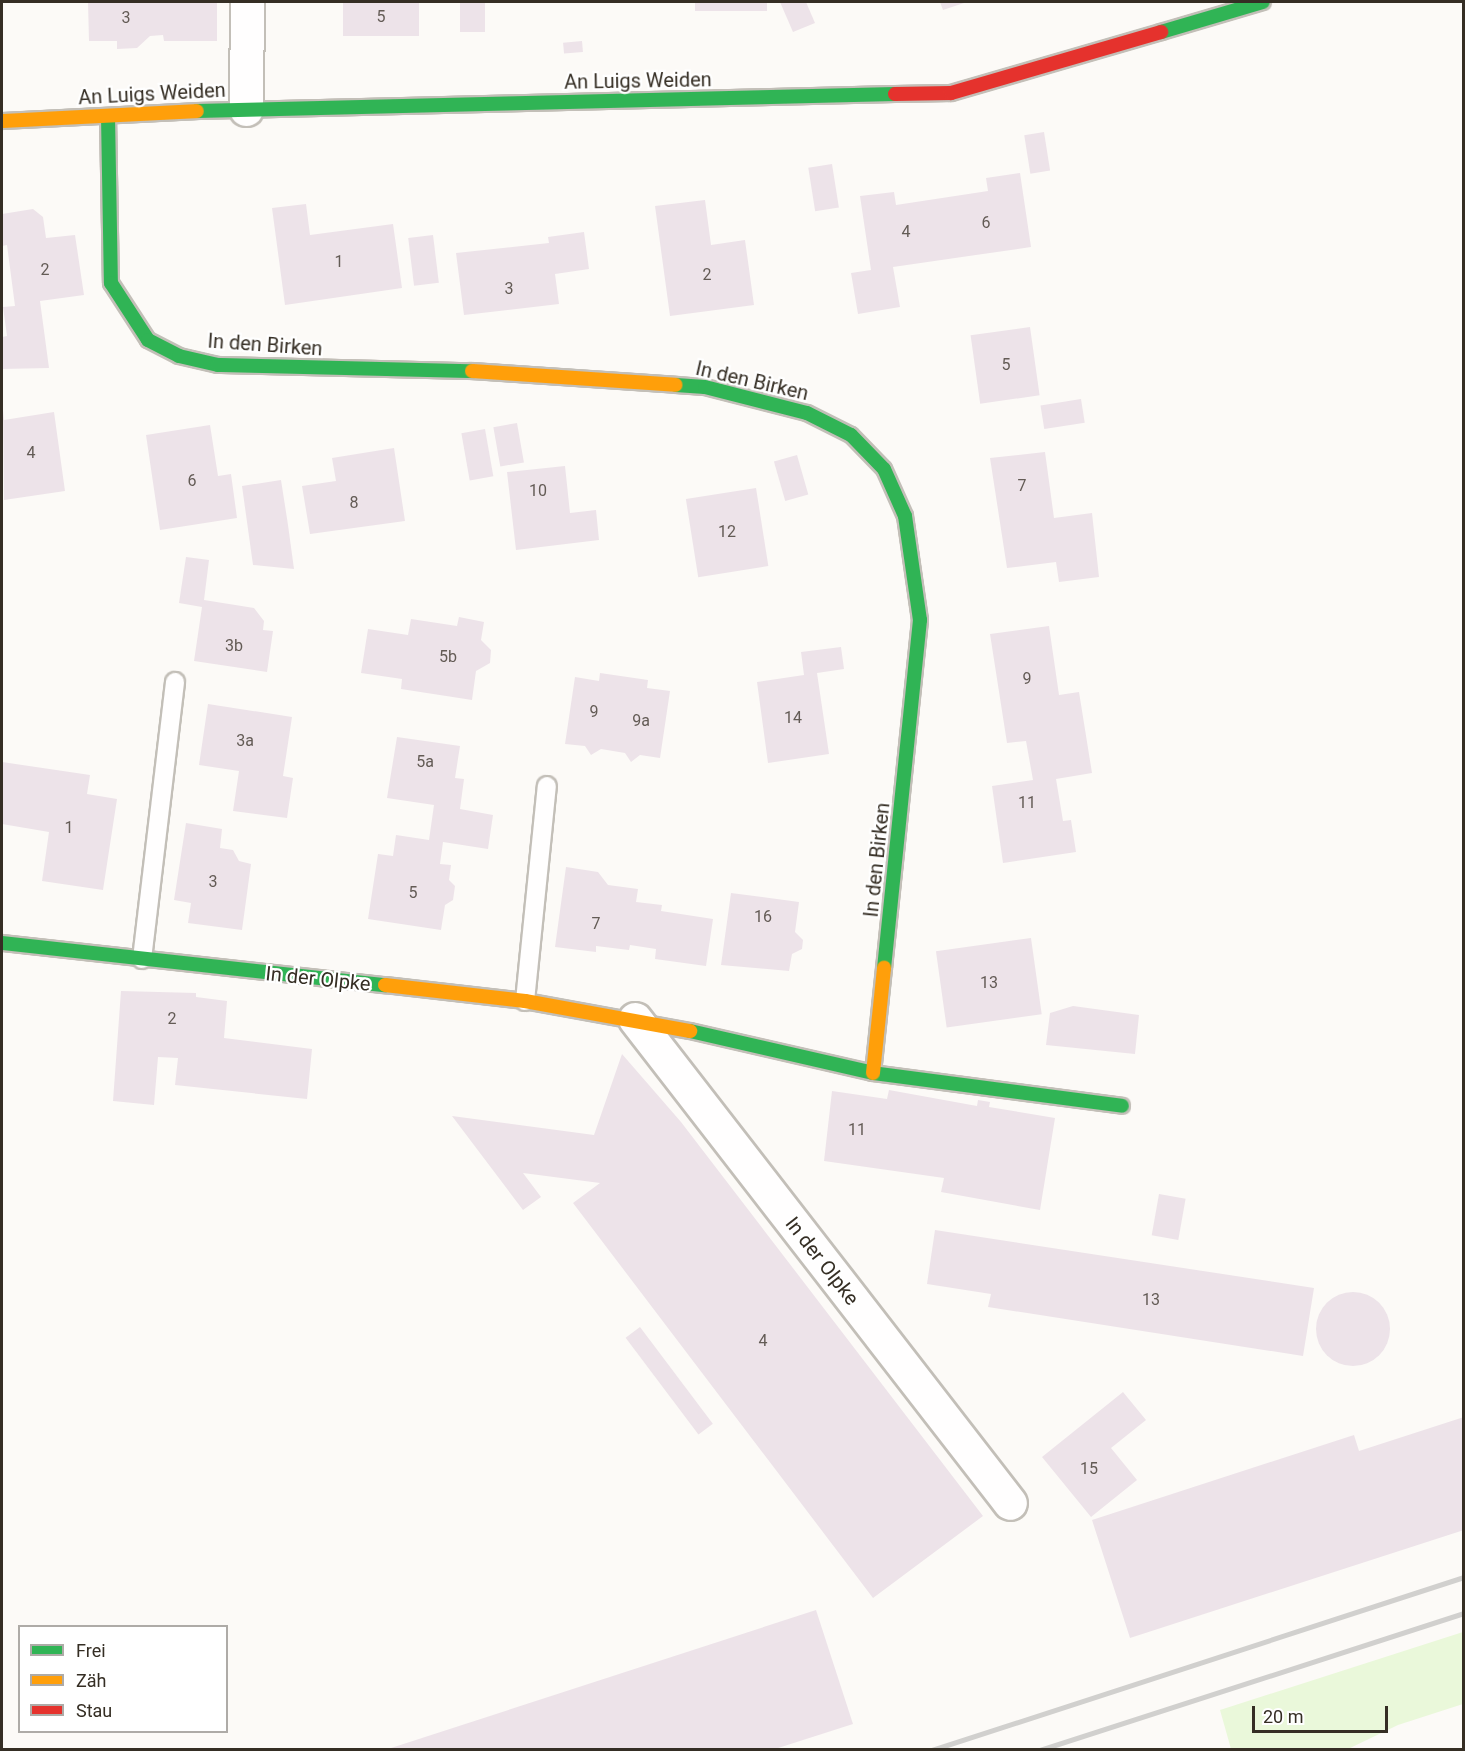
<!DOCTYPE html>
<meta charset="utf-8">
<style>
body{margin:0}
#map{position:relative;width:1465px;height:1751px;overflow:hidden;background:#fcfaf7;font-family:Roboto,sans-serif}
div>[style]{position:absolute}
.green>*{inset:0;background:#eaf8da}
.building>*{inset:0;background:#ede3e9;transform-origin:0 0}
.round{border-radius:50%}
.roads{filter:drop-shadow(2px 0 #c3bfb8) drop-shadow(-2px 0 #c3bfb8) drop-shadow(0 2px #c3bfb8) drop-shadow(0 -2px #c3bfb8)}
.lane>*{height:18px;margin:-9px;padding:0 9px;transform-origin:9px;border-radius:9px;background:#fffefe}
.street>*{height:33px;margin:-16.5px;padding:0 16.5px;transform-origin:16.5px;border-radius:16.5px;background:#fffefe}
.fast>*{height:14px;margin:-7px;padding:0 7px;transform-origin:7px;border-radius:7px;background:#30b455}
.slow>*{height:14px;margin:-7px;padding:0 7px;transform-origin:7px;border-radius:7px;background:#ff9f0a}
.jam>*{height:14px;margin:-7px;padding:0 7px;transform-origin:7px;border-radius:7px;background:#e5322d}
.rail>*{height:4.5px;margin:-2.25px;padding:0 2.25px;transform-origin:2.25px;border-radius:2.25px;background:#d1d0ce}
span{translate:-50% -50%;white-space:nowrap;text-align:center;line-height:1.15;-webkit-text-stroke:4.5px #fff;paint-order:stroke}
.number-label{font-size:16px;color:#635b55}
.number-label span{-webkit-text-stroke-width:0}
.street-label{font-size:20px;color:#352e24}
.frame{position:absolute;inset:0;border:3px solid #352e24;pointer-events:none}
.legend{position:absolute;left:18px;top:1625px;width:210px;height:108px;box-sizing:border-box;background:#fff;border:2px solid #aeaba7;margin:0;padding:8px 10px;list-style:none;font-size:18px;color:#352e24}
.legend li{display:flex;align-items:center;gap:12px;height:30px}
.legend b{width:30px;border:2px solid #aeaba7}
.scale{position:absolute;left:1252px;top:1706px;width:136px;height:27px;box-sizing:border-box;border:3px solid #352e24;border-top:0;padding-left:8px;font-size:18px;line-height:21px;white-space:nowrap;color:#352e24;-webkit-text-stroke:4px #fff;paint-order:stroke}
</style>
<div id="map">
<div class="green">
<i style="clip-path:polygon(1463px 1632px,1463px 1704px,1398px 1725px,1348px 1749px,1231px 1749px,1220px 1710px)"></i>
</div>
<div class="building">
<i style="clip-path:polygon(88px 2px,217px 2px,217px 41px,164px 41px,163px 35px,150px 36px,137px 48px,117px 49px,117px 41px,89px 41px)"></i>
<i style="left:343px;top:2px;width:76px;height:34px"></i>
<i style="left:460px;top:2px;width:25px;height:30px"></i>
<i style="left:695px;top:2px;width:72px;height:9px"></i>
<i style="clip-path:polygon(780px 2px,806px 2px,815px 23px,793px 32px)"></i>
<i style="clip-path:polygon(940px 2px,967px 2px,943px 10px)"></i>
<i style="left:582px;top:41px;width:11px;height:19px;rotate:85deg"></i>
<i style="left:1044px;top:132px;width:39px;height:20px;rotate:81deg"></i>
<i style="left:832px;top:164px;width:44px;height:24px;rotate:81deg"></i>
<i style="clip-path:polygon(1020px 173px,1031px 247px,893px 267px,900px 307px,858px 314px,851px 273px,871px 270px,860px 196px,894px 192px,896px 205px,988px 191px,986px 178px)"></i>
<i style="clip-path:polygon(705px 200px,711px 245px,745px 240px,754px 305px,670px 316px,655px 206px)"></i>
<i style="clip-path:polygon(306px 204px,310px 235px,393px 224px,402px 288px,285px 305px,272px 208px)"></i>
<i style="clip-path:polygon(33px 209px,43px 217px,46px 238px,75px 235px,84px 295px,40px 301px,49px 368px,2px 369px,2px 337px,7px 336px,3px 307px,15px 306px,7px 245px,2px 246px,2px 214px)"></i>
<i style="clip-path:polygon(584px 232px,589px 269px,555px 274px,559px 304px,464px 315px,456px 253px,549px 243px,548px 237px)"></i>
<i style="left:433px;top:235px;width:48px;height:25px;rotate:83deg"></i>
<i style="left:1030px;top:327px;width:69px;height:60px;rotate:82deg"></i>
<i style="left:1081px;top:399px;width:24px;height:41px;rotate:81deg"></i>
<i style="clip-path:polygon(3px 410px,4px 420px,54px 412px,65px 491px,4px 500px)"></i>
<i style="left:517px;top:423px;width:40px;height:24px;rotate:80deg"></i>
<i style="clip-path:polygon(210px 425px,218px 476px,231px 474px,237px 518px,160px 530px,146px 435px)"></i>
<i style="left:485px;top:429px;width:48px;height:24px;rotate:80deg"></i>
<i style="clip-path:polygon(394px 448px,405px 521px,310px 534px,302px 486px,336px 481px,332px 458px)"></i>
<i style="clip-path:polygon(1045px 452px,1054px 518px,1092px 513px,1099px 577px,1059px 582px,1056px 562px,1007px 568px,990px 458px)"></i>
<i style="left:797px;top:455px;width:41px;height:24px;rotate:74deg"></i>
<i style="clip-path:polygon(565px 466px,570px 513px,596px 510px,599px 540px,516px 550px,507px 472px)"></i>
<i style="clip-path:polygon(281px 480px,288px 525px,294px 569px,253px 565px,242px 486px)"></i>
<i style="left:756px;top:488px;width:79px;height:71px;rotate:81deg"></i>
<i style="clip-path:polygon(186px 557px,209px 560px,204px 600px,254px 608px,264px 621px,263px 630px,273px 631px,267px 672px,194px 661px,202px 607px,179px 603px)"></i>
<i style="clip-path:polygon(459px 617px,484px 622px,481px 640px,491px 650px,490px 663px,476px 671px,472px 700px,401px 689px,402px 679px,361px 673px,368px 629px,408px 635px,411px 619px,457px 626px)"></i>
<i style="clip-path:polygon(1049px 626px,1059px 695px,1079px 692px,1092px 773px,1056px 779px,1063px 821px,1071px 820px,1076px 852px,1003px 863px,992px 786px,1033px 780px,1026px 741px,1007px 743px,990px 634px)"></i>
<i style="clip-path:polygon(841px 647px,844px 669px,817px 673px,829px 754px,768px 763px,757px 682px,804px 675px,801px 652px)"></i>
<i style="clip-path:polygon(600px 673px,648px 680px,647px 688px,670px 691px,660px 758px,640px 755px,631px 762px,625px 753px,601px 749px,591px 755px,585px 746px,565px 744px,575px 677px,599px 681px)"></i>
<i style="clip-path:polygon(208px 704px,292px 717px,283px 776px,293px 778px,287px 818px,233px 811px,239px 771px,199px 765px)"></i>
<i style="clip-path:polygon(397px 737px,460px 746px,455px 778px,464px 779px,460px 809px,493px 815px,488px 849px,443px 842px,440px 864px,451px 865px,449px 880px,455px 886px,453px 900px,445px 905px,441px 930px,368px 919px,378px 854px,393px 856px,396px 835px,429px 840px,434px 805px,387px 798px)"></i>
<i style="clip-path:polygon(2px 762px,90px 775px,87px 794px,117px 799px,103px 890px,42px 881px,49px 832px,2px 824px)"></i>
<i style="clip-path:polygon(186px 823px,222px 829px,220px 848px,233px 850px,239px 861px,251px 864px,242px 930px,188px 923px,191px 903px,174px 900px)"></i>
<i style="clip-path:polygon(566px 867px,598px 872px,608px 885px,638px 889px,636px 902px,662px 905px,661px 911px,713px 919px,706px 966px,655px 959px,656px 949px,630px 945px,629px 950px,596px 946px,596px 952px,555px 947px)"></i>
<i style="clip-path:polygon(731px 893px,799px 902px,795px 932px,803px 940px,802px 949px,792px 954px,789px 971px,721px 965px)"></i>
<i style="left:1031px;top:938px;width:77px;height:96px;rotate:82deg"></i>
<i style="clip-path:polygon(121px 991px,196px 993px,196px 997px,227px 1001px,224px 1038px,312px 1049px,307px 1099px,175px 1085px,178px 1058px,158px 1057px,154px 1105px,113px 1101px)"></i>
<i style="clip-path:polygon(1073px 1006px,1139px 1015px,1135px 1054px,1046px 1045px,1050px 1013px)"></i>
<i style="clip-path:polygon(622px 1054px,681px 1122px,983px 1516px,873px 1598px,573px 1203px,600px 1183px,523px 1173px,541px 1197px,523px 1210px,452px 1116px,594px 1135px)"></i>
<i style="clip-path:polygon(889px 1090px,977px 1106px,978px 1100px,990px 1102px,989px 1107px,1055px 1118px,1040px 1210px,941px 1192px,944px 1178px,824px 1161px,832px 1091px,887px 1099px)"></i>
<i style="left:1159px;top:1194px;width:27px;height:42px;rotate:10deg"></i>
<i style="clip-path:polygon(935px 1230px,1314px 1288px,1303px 1356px,988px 1307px,991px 1294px,927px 1284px)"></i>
<i class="round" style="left:1316px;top:1292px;width:74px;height:74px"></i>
<i style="left:640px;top:1327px;width:121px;height:18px;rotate:53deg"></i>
<i style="clip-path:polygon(1123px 1392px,1146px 1420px,1111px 1448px,1137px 1480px,1091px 1517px,1042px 1457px)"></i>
<i style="clip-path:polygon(1464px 1417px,1464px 1530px,1130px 1638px,1092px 1520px,1354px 1435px,1359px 1451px)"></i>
<i style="clip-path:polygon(816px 1610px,853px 1724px,775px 1749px,388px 1749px)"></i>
</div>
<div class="roads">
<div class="lane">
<i style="left:142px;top:959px;width:279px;rotate:-83.2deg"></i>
<i style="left:525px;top:1001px;width:216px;rotate:-84.2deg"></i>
</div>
<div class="street">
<i style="left:246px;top:109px;width:107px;rotate:-89.5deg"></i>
<i style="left:635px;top:1019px;width:612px;rotate:52.23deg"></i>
</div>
<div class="fast">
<i style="left:1161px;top:32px;width:106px;rotate:-16.4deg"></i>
<i style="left:197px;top:111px;width:698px;rotate:-1.4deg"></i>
<i style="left:108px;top:116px;width:167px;rotate:89deg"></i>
<i style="left:111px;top:283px;width:68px;rotate:57deg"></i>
<i style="left:148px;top:340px;width:35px;rotate:27deg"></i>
<i style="left:179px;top:356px;width:40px;rotate:13deg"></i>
<i style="left:218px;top:365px;width:254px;rotate:1.4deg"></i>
<i style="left:676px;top:385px;width:29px;rotate:4deg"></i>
<i style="left:705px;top:387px;width:105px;rotate:14.3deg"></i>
<i style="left:807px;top:413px;width:49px;rotate:26.6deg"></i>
<i style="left:851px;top:435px;width:47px;rotate:45.9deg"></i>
<i style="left:884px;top:469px;width:51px;rotate:65.9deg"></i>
<i style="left:905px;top:516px;width:105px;rotate:81.8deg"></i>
<i style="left:920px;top:620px;width:350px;rotate:95.9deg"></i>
<i style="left:2px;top:943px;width:385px;rotate:6.3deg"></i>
<i style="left:690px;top:1031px;width:188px;rotate:12.9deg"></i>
<i style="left:873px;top:1073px;width:251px;rotate:7.5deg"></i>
</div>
<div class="slow">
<i style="left:2px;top:121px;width:195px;rotate:-2.9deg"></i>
<i style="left:472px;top:371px;width:204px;rotate:3.9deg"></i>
<i style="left:385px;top:985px;width:141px;rotate:6.5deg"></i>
<i style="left:525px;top:1001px;width:168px;rotate:10.3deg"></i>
<i style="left:873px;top:1073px;width:106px;rotate:-84deg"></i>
</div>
<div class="jam">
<i style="left:895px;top:94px;width:56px;rotate:-1deg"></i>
<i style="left:951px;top:93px;width:219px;rotate:-16.2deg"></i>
</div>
</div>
<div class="rail">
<i style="left:932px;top:1750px;width:559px;rotate:-18.01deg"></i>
<i style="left:1040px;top:1750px;width:446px;rotate:-17.9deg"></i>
</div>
<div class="number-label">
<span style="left:381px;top:17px">5</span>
<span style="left:126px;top:18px">3</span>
<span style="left:986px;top:223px">6</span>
<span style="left:906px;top:232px">4</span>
<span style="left:339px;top:262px">1</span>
<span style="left:45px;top:270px">2</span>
<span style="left:707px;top:275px">2</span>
<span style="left:509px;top:289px">3</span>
<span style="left:1006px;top:365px">5</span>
<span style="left:31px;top:453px">4</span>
<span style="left:192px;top:481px">6</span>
<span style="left:1022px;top:486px">7</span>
<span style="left:538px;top:491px">10</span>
<span style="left:354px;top:503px">8</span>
<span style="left:727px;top:532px">12</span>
<span style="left:234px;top:646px">3b</span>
<span style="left:448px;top:657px">5b</span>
<span style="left:1027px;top:679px">9</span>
<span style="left:594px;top:712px">9</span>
<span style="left:793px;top:718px">14</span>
<span style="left:641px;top:721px">9a</span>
<span style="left:245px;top:741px">3a</span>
<span style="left:425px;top:762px">5a</span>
<span style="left:1027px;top:803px">11</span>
<span style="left:69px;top:828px">1</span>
<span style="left:213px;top:882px">3</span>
<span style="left:413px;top:893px">5</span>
<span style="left:763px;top:917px">16</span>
<span style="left:596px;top:924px">7</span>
<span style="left:989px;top:983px">13</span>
<span style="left:172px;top:1019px">2</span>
<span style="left:857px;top:1130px">11</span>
<span style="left:1151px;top:1300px">13</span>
<span style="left:763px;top:1341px">4</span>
<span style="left:1089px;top:1469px">15</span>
</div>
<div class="street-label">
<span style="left:638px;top:81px;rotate:-1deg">An Luigs Weiden</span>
<span style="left:152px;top:94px;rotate:-3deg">An Luigs Weiden</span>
<span style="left:265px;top:345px;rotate:4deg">In den Birken</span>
<span style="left:752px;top:381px;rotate:13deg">In den Birken</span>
<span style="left:877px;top:860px;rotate:-84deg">In den Birken</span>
<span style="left:318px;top:979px;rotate:6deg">In der Olpke</span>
<span style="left:822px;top:1261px;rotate:52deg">In der Olpke</span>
</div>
<div class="frame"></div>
<ul class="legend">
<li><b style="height:8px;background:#30b455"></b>Frei</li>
<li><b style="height:8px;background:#ff9f0a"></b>Zäh</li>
<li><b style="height:8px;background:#e5322d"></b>Stau</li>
</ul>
<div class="scale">20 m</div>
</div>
